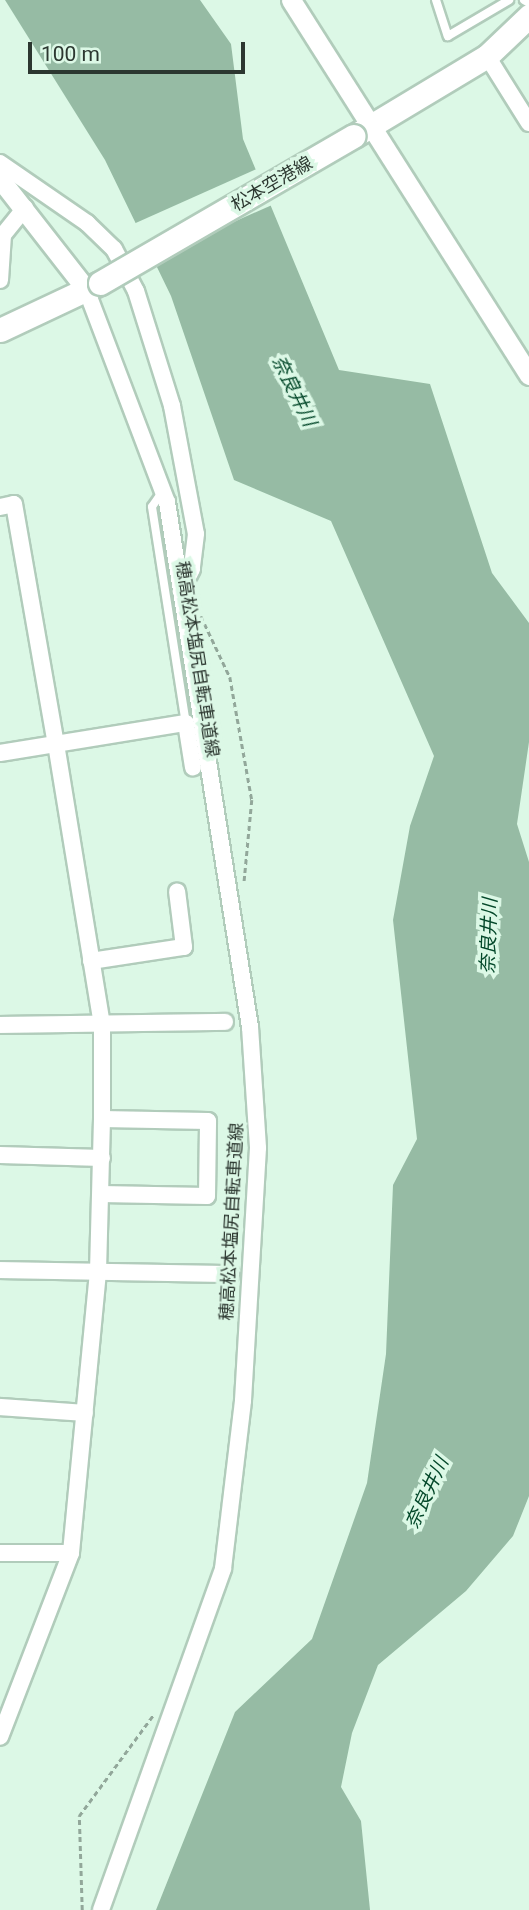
<!DOCTYPE html>
<meta charset="utf-8">
<style>
body{margin:0}
#map{position:relative;width:529px;height:1910px;overflow:hidden;background:#dcf8e6;font-family:Roboto,"Noto Sans JP",sans-serif}
div>[style]{position:absolute}
.water>*{inset:0;background:#96bba4}
.pier>*{inset:0;background:#dcf8e6;transform-origin:0 0}
.path>*{height:2.5px;margin-top:-1.25px;transform-origin:0;background:repeating-linear-gradient(90deg,#92a79a 0 5px,transparent 0 8.5px)}
.roads{filter:drop-shadow(2px 0 #b1ccbb) drop-shadow(-2px 0 #b1ccbb) drop-shadow(0 2px #b1ccbb) drop-shadow(0 -2px #b1ccbb)}
.service>*{height:8px;margin:-4px;padding:0 4px;transform-origin:4px;border-radius:4px;background:#fff}
.minor>*{height:16px;margin:-8px;padding:0 8px;transform-origin:8px;border-radius:8px;background:#fff}
.tertiary>*{height:19px;margin:-9.5px;padding:0 9.5px;transform-origin:9.5px;border-radius:9.5px;background:#fff}
.secondary>*{height:23px;margin:-11.5px;padding:0 11.5px;transform-origin:11.5px;border-radius:11.5px;background:#fff}
.bridges{filter:drop-shadow(2px 0 #b1ccbb) drop-shadow(-2px 0 #b1ccbb) drop-shadow(0 2px #b1ccbb) drop-shadow(0 -2px #b1ccbb)}
.secondary-bridge>*{height:23px;margin:-11.5px;padding:0 11.5px;transform-origin:11.5px;border-radius:11.5px;background:#fff}
span{translate:-50% -50%;white-space:nowrap;text-align:center;line-height:1.15;-webkit-text-stroke:7px #dcf8e6;paint-order:stroke}
.street-label{font-size:18px;color:#2c3730}
.water-label{font-size:19px;color:#04482a;font-style:italic}
.scale{position:absolute;left:28px;top:42px;width:217px;height:32px;box-sizing:border-box;border:4px solid #2c3730;border-top:0;padding-left:9px;font-size:21px;line-height:24px;white-space:nowrap;color:#2c3730;-webkit-text-stroke:5px #dcf8e6;paint-order:stroke}
</style>
<div id="map">
<div class="water">
<i style="clip-path:polygon(5px 0,200px 0,231px 44px,243px 139px,339px 370px,430px 384px,492px 573px,529px 623px,529px 742px,517px 824px,529px 862px,529px 1496px,513px 1536px,466px 1591px,378px 1665px,352px 1733px,341px 1787px,361px 1821px,370px 1910px,156px 1910px,235px 1712px,312px 1639px,367px 1483px,386px 1354px,393px 1185px,417px 1139px,393px 920px,410px 826px,434px 756px,331px 521px,234px 480px,171px 296px,105px 160px)"></i>
</div>
<div class="pier">
<i style="left:259px;top:168px;width:39px;height:138px;rotate:66deg"></i>
</div>
<div class="path">
<i style="left:201px;top:616px;width:68px;rotate:64.6deg"></i>
<i style="left:230px;top:677px;width:125px;rotate:79.9deg"></i>
<i style="left:252px;top:800px;width:84px;rotate:95.4deg"></i>
<i style="left:82px;top:1910px;width:94px;rotate:-91.8deg"></i>
<i style="left:79px;top:1816px;width:127px;rotate:-53.7deg"></i>
</div>
<div class="roads">
<div class="service">
<i style="left:436px;top:0;width:38px;rotate:72deg"></i>
<i style="left:448px;top:36px;width:71px;rotate:-30.5deg"></i>
<i style="left:524px;top:0;width:6px;rotate:31deg"></i>
<i style="left:163px;top:491px;width:19px;rotate:125deg"></i>
<i style="left:152px;top:507px;width:219px;rotate:81.1deg"></i>
</div>
<div class="minor">
<i style="left:487px;top:56px;width:79px;rotate:57.9deg"></i>
<i style="left:0;top:163px;width:106px;rotate:34.6deg"></i>
<i style="left:87px;top:223px;width:37px;rotate:44deg"></i>
<i style="left:114px;top:249px;width:47px;rotate:62.4deg"></i>
<i style="left:136px;top:291px;width:121px;rotate:72.6deg"></i>
<i style="left:172px;top:406px;width:130px;rotate:79.4deg"></i>
<i style="left:196px;top:534px;width:35px;rotate:97deg"></i>
<i style="left:192px;top:569px;width:25px;rotate:117deg"></i>
<i style="left:0;top:280px;width:45px;rotate:-86.2deg"></i>
<i style="left:3px;top:235px;width:35px;rotate:-51deg"></i>
<i style="left:86px;top:289px;width:228px;rotate:69.2deg"></i>
<i style="left:167px;top:502px;width:532px;rotate:81.02deg"></i>
<i style="left:250px;top:1027px;width:121px;rotate:86.2deg"></i>
<i style="left:258px;top:1148px;width:253px;rotate:93.4deg"></i>
<i style="left:243px;top:1401px;width:169px;rotate:96.8deg"></i>
<i style="left:223px;top:1569px;width:362px;rotate:109.7deg"></i>
<i style="left:0;top:507px;width:14px;rotate:-12deg"></i>
<i style="left:14px;top:504px;width:244px;rotate:80.1deg"></i>
<i style="left:56px;top:744px;width:286px;rotate:80.7deg"></i>
<i style="left:102px;top:1026px;width:93px;rotate:90deg"></i>
<i style="left:102px;top:1119px;width:153px;rotate:91.5deg"></i>
<i style="left:98px;top:1272px;width:282px;rotate:95.5deg"></i>
<i style="left:71px;top:1553px;width:197px;rotate:111.1deg"></i>
<i style="left:0;top:753px;width:188px;rotate:-9.2deg"></i>
<i style="left:186px;top:723px;width:45px;rotate:81deg"></i>
<i style="left:91px;top:961px;width:94px;rotate:-8.6deg"></i>
<i style="left:184px;top:947px;width:56px;rotate:-97.1deg"></i>
<i style="left:0;top:1025px;width:225px;rotate:-0.8deg"></i>
<i style="left:0;top:1155px;width:102px;rotate:1.7deg"></i>
<i style="left:101px;top:1194px;width:106px;rotate:1.1deg"></i>
<i style="left:207px;top:1196px;width:75px;rotate:-89.2deg"></i>
<i style="left:208px;top:1121px;width:106px;rotate:-178.9deg"></i>
<i style="left:0;top:1270px;width:231px;rotate:1deg"></i>
<i style="left:0;top:1407px;width:85px;rotate:4deg"></i>
<i style="left:0;top:1553px;width:71px"></i>
</div>
<div class="tertiary">
<i style="left:291px;top:0;width:444px;rotate:57.6deg"></i>
<i style="left:0;top:179px;width:140px;rotate:52deg"></i>
</div>
<div class="secondary">
<i style="left:354px;top:136px;width:155px;rotate:-31deg"></i>
<i style="left:487px;top:56px;width:58px;rotate:-43.6deg"></i>
<i style="left:0;top:330px;width:110px;rotate:-25.2deg"></i>
</div>
</div>
<div class="bridges">
<div class="secondary-bridge">
<i style="left:100px;top:283px;width:293px;rotate:-30.1deg"></i>
</div>
</div>
<div class="street-label">
<span style="left:272px;top:184px;rotate:-30deg">松本空港線</span>
<span style="left:197px;top:659px;rotate:81deg">穂高松本塩尻自転車道線</span>
<span style="left:232px;top:1222px;rotate:-87deg">穂高松本塩尻自転車道線</span>
</div>
<div class="water-label">
<span style="left:294px;top:391px;rotate:64deg">奈良井川</span>
<span style="left:489px;top:936px;rotate:-88deg">奈良井川</span>
<span style="left:427px;top:1493px;rotate:-65deg">奈良井川</span>
</div>
<div class="scale">100 m</div>
</div>
